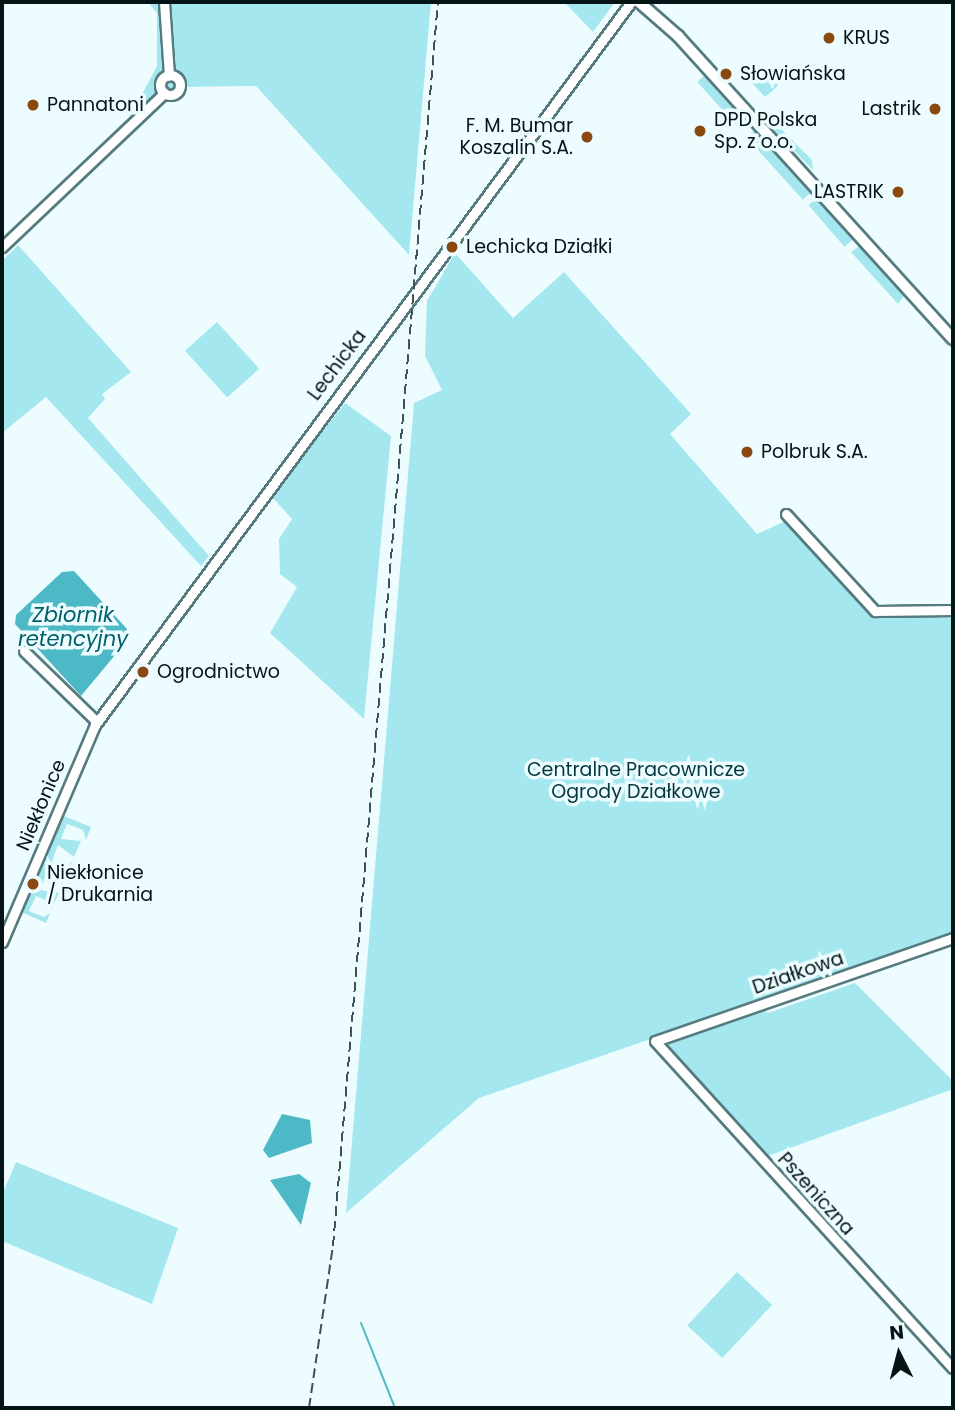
<!DOCTYPE html>
<meta charset="utf-8">
<style>
body{margin:0}
#map{position:relative;width:955px;height:1410px;overflow:hidden;background:#edfdff;font-family:Poppins,sans-serif}
div>[style]{position:absolute}
.green>*{inset:0;background:#a5e7ef;transform-origin:0 0}
.water>*{inset:0;background:#4db9c6}
.stream>*{height:2px;margin:-1px;padding:0 1px;transform-origin:1px;border-radius:1px;background:#4db9c6}
.roads{filter:drop-shadow(2px 0 #557b7f) drop-shadow(-2px 0 #557b7f) drop-shadow(0 2px #557b7f) drop-shadow(0 -2px #557b7f)}
.minor>*{height:9px;margin:-4.5px;padding:0 4.5px;transform-origin:4.5px;border-radius:4.5px;background:#fff}
.minor>.ring{margin:-4.5px;padding:0;box-sizing:content-box;background:none;border:9px solid #fff;border-radius:50%}
.major>*{height:10px;margin:-5px;padding:0 5px;transform-origin:5px;border-radius:5px;background:#fff}
.rail>*{height:2px;margin-top:-1px;transform-origin:0;background:repeating-linear-gradient(90deg,#425153 0 10px,transparent 0 15px)}
.dots>*{width:19px;height:19px;translate:-50% -50%;box-sizing:border-box;border:4px solid #edfdff;border-radius:50%}
span{translate:-50% -50%;white-space:nowrap;text-align:center;line-height:1.15;-webkit-text-stroke:7px #edfdff;paint-order:stroke}
.poi-label{font-size:19px;color:#051415}
.left{translate:0 -50%;text-align:left}
.right{translate:-100% -50%;text-align:right}
.street-label{font-size:19px;color:#051415}
.park-label{font-size:19px;color:#03383e}
.water-label{font-size:21px;color:#00606a;font-style:italic}
.frame{position:absolute;inset:0;border:4px solid #051415;pointer-events:none}
.north{position:absolute;left:864px;top:1319px;width:70px;height:70px;-webkit-text-stroke:5px #edfdff;paint-order:stroke;rotate:354deg;font-size:19px;font-weight:700;line-height:28px;text-align:center;color:#051415}
.north::after{content:'';display:block;margin:auto;width:24px;height:32px;background:#051415;clip-path:polygon(50% 0,100% 100%,50% 72%,0 100%)}
</style>
<div id="map">
<div class="green">
<i style="clip-path:polygon(148px 2px,431px 2px,409px 255px,256px 86px,178px 87px,130px 117px,157px 66px,157px 13px)"></i>
<i style="clip-path:polygon(564px 2px,615px 2px,593px 32px)"></i>
<i style="clip-path:polygon(747px 69px,771px 73px,784px 81px,765px 97px,743px 73px)"></i>
<i style="left:704px;top:76px;width:62px;height:9px;rotate:48deg"></i>
<i style="clip-path:polygon(781px 108px,780px 128px,812px 160px,813px 170px,768px 124px)"></i>
<i style="left:757px;top:128px;width:84px;height:14px;rotate:48deg"></i>
<i style="left:819px;top:196px;width:55px;height:14px;rotate:49deg"></i>
<i style="clip-path:polygon(18px 245px,131px 372px,102px 394px,105px 399px,88px 418px,209px 556px,201px 566px,46px 397px,2px 433px,2px 261px)"></i>
<i style="clip-path:polygon(861px 245px,906px 293px,898px 304px,851px 252px)"></i>
<i style="clip-path:polygon(455px 253px,513px 318px,564px 272px,691px 414px,670px 434px,757px 534px,788px 520px,884px 618px,953px 613px,953px 935px,479px 1098px,346px 1213px,414px 403px,442px 390px,425px 356px,427px 301px)"></i>
<i style="left:217px;top:322px;width:63px;height:43px;rotate:48deg"></i>
<i style="clip-path:polygon(345px 403px,391px 436px,364px 719px,270px 633px,297px 587px,280px 574px,279px 539px,292px 519px,271px 496px)"></i>
<i style="clip-path:polygon(59px 814px,91px 827px,86px 840px,83px 830px,67px 824px,61px 839px,81px 841px,74px 857px,58px 845px,52px 861px,67px 867px,73px 860px,68px 871px,53px 864px,49px 873px,64px 880px,60px 890px,61px 881px,46px 875px,40px 890px,59px 893px,51px 910px,51px 903px,36px 896px,29px 911px,44px 917px,50px 913px,46px 923px,19px 911px)"></i>
<i style="clip-path:polygon(855px 983px,953px 1081px,953px 1089px,765px 1157px,665px 1046px,761px 1008px,768px 1013px)"></i>
<i style="clip-path:polygon(16px 1162px,178px 1228px,152px 1304px,2px 1241px,2px 1195px)"></i>
<i style="left:737px;top:1272px;width:48px;height:73px;rotate:43deg"></i>
</div>
<div class="water">
<i style="clip-path:polygon(74px 571px,127px 629px,125px 643px,81px 696px,15px 624px,16px 615px,62px 572px)"></i>
<i style="clip-path:polygon(282px 1114px,310px 1120px,312px 1143px,269px 1158px,263px 1150px)"></i>
<i style="clip-path:polygon(299px 1174px,311px 1183px,301px 1225px,270px 1180px)"></i>
</div>
<div class="stream">
<i style="left:361px;top:1323px;width:92px;rotate:68.2deg"></i>
</div>
<div class="roads">
<div class="minor">
<i style="left:164px;top:2px;width:74px;rotate:86.1deg"></i>
<i class="ring" style="left:160px;top:75px;width:11px;height:11px"></i>
<i style="left:2px;top:247px;width:224px;rotate:-43.5deg"></i>
<i style="left:786px;top:514px;width:132px;rotate:47.5deg"></i>
<i style="left:875px;top:611px;width:78px;rotate:-0.7deg"></i>
<i style="left:24px;top:651px;width:102px;rotate:44.2deg"></i>
<i style="left:953px;top:938px;width:315px;rotate:160.9deg"></i>
<i style="left:655px;top:1041px;width:442px;rotate:47.7deg"></i>
<i style="left:2px;top:942px;width:236px;rotate:-66.8deg"></i>
<i style="left:95px;top:725px;width:900px;rotate:-53.45deg"></i>
</div>
<div class="major">
<i style="left:639px;top:2px;width:52px;rotate:41.1deg"></i>
<i style="left:678px;top:36px;width:409px;rotate:47.8deg"></i>
</div>
</div>
<div class="rail">
<i style="left:309px;top:1408px;width:164px;rotate:-81.6deg"></i>
<i style="left:333px;top:1246px;width:1248px;rotate:-85.18deg"></i>
</div>
<div class="dots">
<i style="left:829px;top:38px;background:#894910"></i>
<i style="left:726px;top:74px;background:#894910"></i>
<i style="left:33px;top:105px;background:#894910"></i>
<i style="left:935px;top:109px;background:#894910"></i>
<i style="left:700px;top:131px;background:#894910"></i>
<i style="left:587px;top:137px;background:#894910"></i>
<i style="left:898px;top:192px;background:#894910"></i>
<i style="left:452px;top:247px;background:#894910"></i>
<i style="left:747px;top:452px;background:#894910"></i>
<i style="left:143px;top:672px;background:#894910"></i>
<i style="left:33px;top:884px;background:#894910"></i>
</div>
<div class="poi-label">
<span class="left" style="left:843px;top:38px">KRUS</span>
<span class="left" style="left:740px;top:74px">Słowiańska</span>
<span class="left" style="left:47px;top:105px">Pannatoni</span>
<span class="right" style="left:921px;top:109px">Lastrik</span>
<span class="left" style="left:714px;top:131px">DPD Polska<br>Sp. z o.o.</span>
<span class="right" style="left:573px;top:137px">F. M. Bumar<br>Koszalin S.A.</span>
<span class="right" style="left:884px;top:192px">LASTRIK</span>
<span class="left" style="left:466px;top:247px">Lechicka Działki</span>
<span class="left" style="left:761px;top:452px">Polbruk S.A.</span>
<span class="left" style="left:157px;top:672px">Ogrodnictwo</span>
<span class="left" style="left:47px;top:884px">Niekłonice<br>/ Drukarnia</span>
</div>
<div class="street-label">
<span style="left:337px;top:365px;rotate:-53deg">Lechicka</span>
<span style="left:41px;top:805px;rotate:-67deg">Niekłonice</span>
<span style="left:798px;top:973px;rotate:-19deg">Działkowa</span>
<span style="left:816px;top:1194px;rotate:48deg">Pszeniczna</span>
</div>
<div class="park-label">
<span style="left:636px;top:781px">Centralne Pracownicze<br>Ogrody Działkowe</span>
</div>
<div class="water-label">
<span style="left:73px;top:627px">Zbiornik<br>retencyjny</span>
</div>
<div class="frame"></div>
<div class="north">N</div>
</div>
